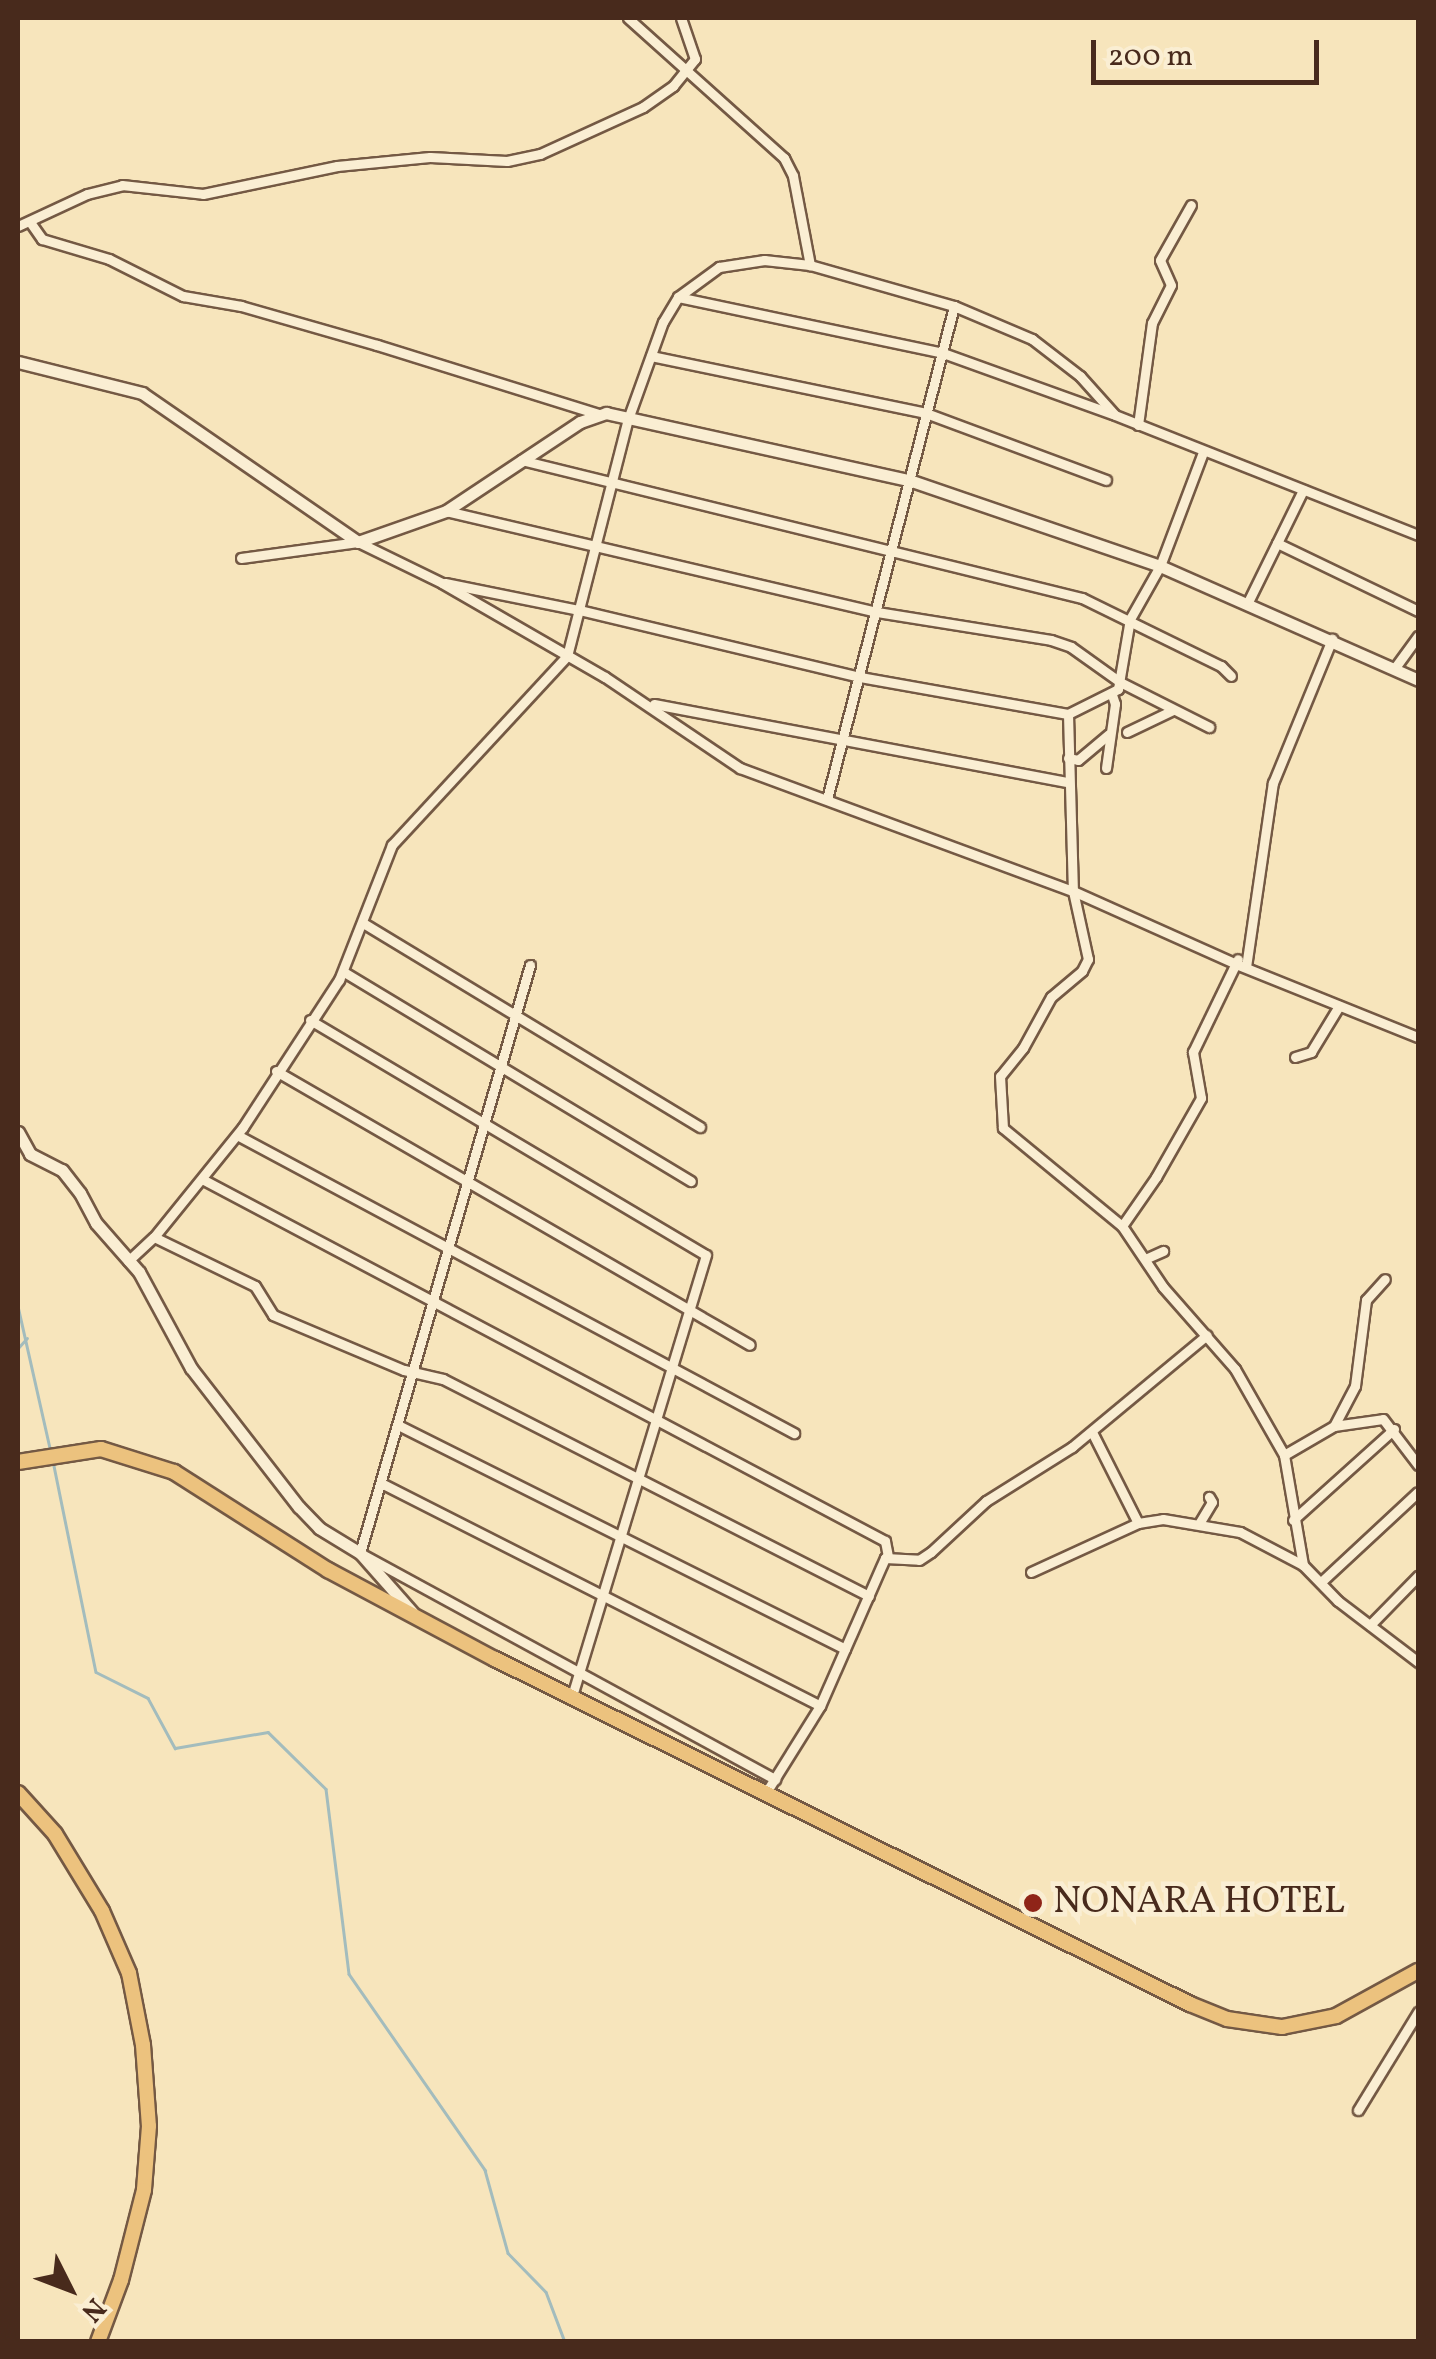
<!DOCTYPE html>
<style>
body{margin:0}
#map{position:relative;width:1436px;height:2359px;overflow:hidden;background:#f7e5bc;font-family:Vollkorn,serif}
div>[style]{position:absolute}
.stream>*{height:2.5px;margin:-1.25px;padding:0 1.25px;transform-origin:1.25px;border-radius:1.25px;background:#a3bcbd}
.roads{filter:drop-shadow(2px 0 #745944) drop-shadow(-2px 0 #745944) drop-shadow(0 2px #745944) drop-shadow(0 -2px #745944)}
.minor>*{height:9px;margin:-4.5px;padding:0 4.5px;transform-origin:4.5px;border-radius:4.5px;background:#faeed3}
.tertiary>*{height:11px;margin:-5.5px;padding:0 5.5px;transform-origin:5.5px;border-radius:5.5px;background:#faeed3}
.primary>*{height:14px;margin:-7px;padding:0 7px;transform-origin:7px;border-radius:7px;background:#ecc27e}
.dots>*{width:28px;height:28px;translate:-50% -50%;box-sizing:border-box;border:5px solid #faeed3;border-radius:50%}
span{translate:-50% -50%;white-space:nowrap;text-align:center;line-height:1.15;-webkit-text-stroke:9px #faeed3;paint-order:stroke}
.poi-label{font-size:38px;color:#482a1c}
.left{translate:0 -50%;text-align:left}
.frame{position:absolute;inset:0;border:20px solid #482a1c;pointer-events:none}
.north{position:absolute;left:20px;top:2239px;width:100px;height:100px;-webkit-text-stroke:8px #faeed3;paint-order:stroke;rotate:132deg;font-size:28px;font-weight:700;line-height:40px;text-align:center;color:#482a1c}
.north::after{content:'';display:block;margin:auto;width:35px;height:45px;background:#482a1c;clip-path:polygon(50% 0,100% 100%,50% 72%,0 100%)}
.scale{position:absolute;left:1091px;top:40px;width:228px;height:45px;box-sizing:border-box;border:5px solid #482a1c;border-top:0;padding-left:12px;font-size:30px;line-height:35px;white-space:nowrap;color:#482a1c;-webkit-text-stroke:8px #faeed3;paint-order:stroke}
</style>
<div id="map">
<div class="stream">
<i style="left:18px;top:1306px;width:146px;rotate:77.3deg"></i>
<i style="left:18px;top:1348px;width:13px;rotate:-48deg"></i>
<i style="left:53px;top:1461px;width:215px;rotate:78.5deg"></i>
<i style="left:96px;top:1672px;width:58px;rotate:26.6deg"></i>
<i style="left:148px;top:1698px;width:57px;rotate:61.6deg"></i>
<i style="left:175px;top:1748px;width:94px;rotate:-9.8deg"></i>
<i style="left:268px;top:1732px;width:81px;rotate:44.5deg"></i>
<i style="left:326px;top:1789px;width:186px;rotate:82.9deg"></i>
<i style="left:349px;top:1974px;width:239px;rotate:55.2deg"></i>
<i style="left:485px;top:2170px;width:86px;rotate:74.5deg"></i>
<i style="left:508px;top:2253px;width:54px;rotate:45.7deg"></i>
<i style="left:546px;top:2292px;width:53px;rotate:69.2deg"></i>
</div>
<div class="roads">
<div class="minor">
<i style="left:628px;top:18px;width:210px;rotate:41.9deg"></i>
<i style="left:784px;top:158px;width:20px;rotate:63deg"></i>
<i style="left:793px;top:176px;width:91px;rotate:79.2deg"></i>
<i style="left:30px;top:222px;width:21px;rotate:55deg"></i>
<i style="left:42px;top:239px;width:70px;rotate:16.6deg"></i>
<i style="left:109px;top:259px;width:83px;rotate:26.6deg"></i>
<i style="left:183px;top:296px;width:59px;rotate:9.8deg"></i>
<i style="left:241px;top:306px;width:141px;rotate:16deg"></i>
<i style="left:377px;top:345px;width:232px;rotate:17.3deg"></i>
<i style="left:18px;top:226px;width:76px;rotate:-24.9deg"></i>
<i style="left:87px;top:194px;width:36px;rotate:-14deg"></i>
<i style="left:122px;top:185px;width:81px;rotate:6.3deg"></i>
<i style="left:203px;top:194px;width:137px;rotate:-11.8deg"></i>
<i style="left:337px;top:166px;width:93px;rotate:-5.5deg"></i>
<i style="left:430px;top:157px;width:77px;rotate:3deg"></i>
<i style="left:507px;top:161px;width:34px;rotate:-12deg"></i>
<i style="left:540px;top:154px;width:113px;rotate:-24.5deg"></i>
<i style="left:643px;top:107px;width:37px;rotate:-35deg"></i>
<i style="left:673px;top:86px;width:35px;rotate:-51deg"></i>
<i style="left:695px;top:59px;width:43px;rotate:-108.9deg"></i>
<i style="left:678px;top:297px;width:271px;rotate:11.9deg"></i>
<i style="left:943px;top:353px;width:180px;rotate:19.8deg"></i>
<i style="left:651px;top:356px;width:281px;rotate:11.7deg"></i>
<i style="left:926px;top:413px;width:192px;rotate:20.4deg"></i>
<i style="left:1138px;top:425px;width:103px;rotate:-82.2deg"></i>
<i style="left:1152px;top:323px;width:42px;rotate:-63.4deg"></i>
<i style="left:1171px;top:285px;width:27px;rotate:-114deg"></i>
<i style="left:1160px;top:260px;width:63px;rotate:-60.6deg"></i>
<i style="left:521px;top:460px;width:578px;rotate:13.82deg"></i>
<i style="left:1082px;top:598px;width:155px;rotate:26.1deg"></i>
<i style="left:1221px;top:666px;width:14px;rotate:45deg"></i>
<i style="left:446px;top:511px;width:443px;rotate:13.2deg"></i>
<i style="left:877px;top:612px;width:176px;rotate:9.1deg"></i>
<i style="left:1051px;top:640px;width:21px;rotate:19deg"></i>
<i style="left:1071px;top:647px;width:60px;rotate:35.5deg"></i>
<i style="left:1120px;top:682px;width:100px;rotate:26.8deg"></i>
<i style="left:1277px;top:543px;width:157px;rotate:25.7deg"></i>
<i style="left:241px;top:558px;width:118px;rotate:-7.8deg"></i>
<i style="left:358px;top:542px;width:93px;rotate:26deg"></i>
<i style="left:442px;top:583px;width:188px;rotate:30deg"></i>
<i style="left:605px;top:677px;width:163px;rotate:34deg"></i>
<i style="left:740px;top:768px;width:355px;rotate:20.3deg"></i>
<i style="left:1073px;top:891px;width:179px;rotate:24.1deg"></i>
<i style="left:1236px;top:964px;width:196px;rotate:21.9deg"></i>
<i style="left:445px;top:583px;width:137px;rotate:11.4deg"></i>
<i style="left:579px;top:610px;width:289px;rotate:13.4deg"></i>
<i style="left:860px;top:677px;width:211px;rotate:10.1deg"></i>
<i style="left:1068px;top:714px;width:56px;rotate:-26.6deg"></i>
<i style="left:1118px;top:689px;width:71px;rotate:-80.3deg"></i>
<i style="left:1130px;top:619px;width:61px;rotate:-60.5deg"></i>
<i style="left:1160px;top:566px;width:122px;rotate:-69.3deg"></i>
<i style="left:1248px;top:602px;width:125px;rotate:-63.8deg"></i>
<i style="left:1394px;top:669px;width:41px;rotate:-54deg"></i>
<i style="left:654px;top:704px;width:420px;rotate:10.7deg"></i>
<i style="left:1068px;top:714px;width:177px;rotate:88.4deg"></i>
<i style="left:1073px;top:891px;width:70px;rotate:77.6deg"></i>
<i style="left:1088px;top:959px;width:13px;rotate:117deg"></i>
<i style="left:1082px;top:971px;width:40px;rotate:140deg"></i>
<i style="left:1051px;top:997px;width:58px;rotate:118.8deg"></i>
<i style="left:1023px;top:1048px;width:36px;rotate:129deg"></i>
<i style="left:1000px;top:1076px;width:52px;rotate:86.7deg"></i>
<i style="left:1003px;top:1128px;width:154px;rotate:39.5deg"></i>
<i style="left:1122px;top:1226px;width:73px;rotate:56.1deg"></i>
<i style="left:1163px;top:1287px;width:109px;rotate:48.7deg"></i>
<i style="left:1235px;top:1369px;width:99px;rotate:60.3deg"></i>
<i style="left:1284px;top:1455px;width:112px;rotate:80.2deg"></i>
<i style="left:1303px;top:1565px;width:50px;rotate:45.8deg"></i>
<i style="left:1338px;top:1601px;width:101px;rotate:37.3deg"></i>
<i style="left:1127px;top:732px;width:51px;rotate:-25.6deg"></i>
<i style="left:1068px;top:758px;width:10px;rotate:11deg"></i>
<i style="left:1078px;top:760px;width:40px;rotate:-40deg"></i>
<i style="left:1106px;top:768px;width:65px;rotate:-82deg"></i>
<i style="left:1115px;top:704px;width:9px;rotate:-108deg"></i>
<i style="left:827px;top:799px;width:509px;rotate:-75.55deg"></i>
<i style="left:363px;top:923px;width:394px;rotate:31.2deg"></i>
<i style="left:530px;top:965px;width:612px;rotate:106.13deg"></i>
<i style="left:360px;top:1553px;width:473px;rotate:28.6deg"></i>
<i style="left:1246px;top:967px;width:186px;rotate:-81.7deg"></i>
<i style="left:1273px;top:783px;width:156px;rotate:-67.7deg"></i>
<i style="left:344px;top:972px;width:405px;rotate:31.1deg"></i>
<i style="left:310px;top:1020px;width:460px;rotate:30.7deg"></i>
<i style="left:706px;top:1255px;width:464px;rotate:106.9deg"></i>
<i style="left:1295px;top:1057px;width:17px;rotate:-17deg"></i>
<i style="left:1311px;top:1052px;width:54px;rotate:-58.7deg"></i>
<i style="left:276px;top:1071px;width:547px;rotate:30.03deg"></i>
<i style="left:237px;top:1135px;width:632px;rotate:28.15deg"></i>
<i style="left:202px;top:1179px;width:773px;rotate:27.92deg"></i>
<i style="left:885px;top:1541px;width:16px;rotate:79deg"></i>
<i style="left:1122px;top:1226px;width:60px;rotate:-55.2deg"></i>
<i style="left:1156px;top:1177px;width:91px;rotate:-60.3deg"></i>
<i style="left:1201px;top:1098px;width:47px;rotate:-99.9deg"></i>
<i style="left:1193px;top:1052px;width:103px;rotate:-64.2deg"></i>
<i style="left:154px;top:1237px;width:112px;rotate:25.9deg"></i>
<i style="left:255px;top:1286px;width:34px;rotate:58deg"></i>
<i style="left:273px;top:1315px;width:142px;rotate:22.8deg"></i>
<i style="left:404px;top:1370px;width:40px;rotate:13deg"></i>
<i style="left:443px;top:1379px;width:478px;rotate:27deg"></i>
<i style="left:1145px;top:1259px;width:20px;rotate:-24deg"></i>
<i style="left:128px;top:1261px;width:35px;rotate:-43deg"></i>
<i style="left:154px;top:1237px;width:141px;rotate:-51deg"></i>
<i style="left:243px;top:1127px;width:176px;rotate:-56.9deg"></i>
<i style="left:339px;top:980px;width:145px;rotate:-68.6deg"></i>
<i style="left:392px;top:845px;width:258px;rotate:-47.2deg"></i>
<i style="left:567px;top:656px;width:245px;rotate:-75.6deg"></i>
<i style="left:628px;top:419px;width:103px;rotate:-70.2deg"></i>
<i style="left:663px;top:322px;width:29px;rotate:-59deg"></i>
<i style="left:678px;top:297px;width:51px;rotate:-36.2deg"></i>
<i style="left:719px;top:267px;width:46px;rotate:-8.8deg"></i>
<i style="left:764px;top:260px;width:46px;rotate:6.2deg"></i>
<i style="left:810px;top:265px;width:150px;rotate:15.9deg"></i>
<i style="left:954px;top:306px;width:85px;rotate:22.9deg"></i>
<i style="left:1032px;top:339px;width:61px;rotate:37.6deg"></i>
<i style="left:1080px;top:376px;width:52px;rotate:48.1deg"></i>
<i style="left:1115px;top:415px;width:326px;rotate:21.6deg"></i>
<i style="left:398px;top:1425px;width:500px;rotate:26.6deg"></i>
<i style="left:1334px;top:1426px;width:45px;rotate:-62.3deg"></i>
<i style="left:1355px;top:1386px;width:87px;rotate:-82.7deg"></i>
<i style="left:1366px;top:1300px;width:28px;rotate:-48deg"></i>
<i style="left:1092px;top:1432px;width:102px;rotate:63.2deg"></i>
<i style="left:1284px;top:1455px;width:58px;rotate:-30.1deg"></i>
<i style="left:1334px;top:1426px;width:49px;rotate:-8.1deg"></i>
<i style="left:1383px;top:1419px;width:58px;rotate:52.7deg"></i>
<i style="left:381px;top:1483px;width:492px;rotate:26.9deg"></i>
<i style="left:820px;top:1706px;width:104px;rotate:122deg"></i>
<i style="left:1293px;top:1520px;width:136px;rotate:-42deg"></i>
<i style="left:1200px;top:1522px;width:23px;rotate:-59deg"></i>
<i style="left:1212px;top:1502px;width:6px;rotate:-121deg"></i>
<i style="left:1031px;top:1572px;width:118px;rotate:-24.6deg"></i>
<i style="left:1138px;top:1523px;width:25px;rotate:-9deg"></i>
<i style="left:1163px;top:1519px;width:78px;rotate:9.6deg"></i>
<i style="left:1240px;top:1532px;width:71px;rotate:27.6deg"></i>
<i style="left:1321px;top:1582px;width:132px;rotate:-42.9deg"></i>
<i style="left:1370px;top:1625px;width:69px;rotate:-45.6deg"></i>
<i style="left:820px;top:1706px;width:162px;rotate:-66.3deg"></i>
<i style="left:885px;top:1558px;width:34px;rotate:3deg"></i>
<i style="left:919px;top:1560px;width:14px;rotate:-34deg"></i>
<i style="left:931px;top:1552px;width:75px;rotate:-42.8deg"></i>
<i style="left:986px;top:1501px;width:102px;rotate:-32.1deg"></i>
<i style="left:1072px;top:1447px;width:175px;rotate:-39.7deg"></i>
<i style="left:1358px;top:2110px;width:115px;rotate:-58.5deg"></i>
</div>
<div class="tertiary">
<i style="left:18px;top:362px;width:128px;rotate:14deg"></i>
<i style="left:142px;top:393px;width:262px;rotate:34.6deg"></i>
<i style="left:358px;top:542px;width:93px;rotate:-19.4deg"></i>
<i style="left:446px;top:511px;width:161px;rotate:-33.6deg"></i>
<i style="left:580px;top:422px;width:28px;rotate:-19deg"></i>
<i style="left:606px;top:413px;width:310px;rotate:12.5deg"></i>
<i style="left:909px;top:480px;width:265px;rotate:18.9deg"></i>
<i style="left:1160px;top:566px;width:282px;rotate:23.8deg"></i>
<i style="left:18px;top:1132px;width:25px;rotate:61deg"></i>
<i style="left:30px;top:1154px;width:36px;rotate:27deg"></i>
<i style="left:62px;top:1170px;width:29px;rotate:52deg"></i>
<i style="left:80px;top:1193px;width:34px;rotate:62deg"></i>
<i style="left:96px;top:1223px;width:65px;rotate:48.7deg"></i>
<i style="left:139px;top:1272px;width:109px;rotate:61.6deg"></i>
<i style="left:191px;top:1368px;width:176px;rotate:52.2deg"></i>
<i style="left:299px;top:1507px;width:29px;rotate:46deg"></i>
<i style="left:319px;top:1528px;width:48px;rotate:31.4deg"></i>
<i style="left:360px;top:1553px;width:79px;rotate:48.6deg"></i>
</div>
<div class="primary">
<i style="left:18px;top:1462px;width:84px;rotate:-8.9deg"></i>
<i style="left:101px;top:1449px;width:77px;rotate:17.5deg"></i>
<i style="left:174px;top:1472px;width:183px;rotate:32.5deg"></i>
<i style="left:328px;top:1570px;width:189px;rotate:28.1deg"></i>
<i style="left:495px;top:1659px;width:776px;rotate:26.4deg"></i>
<i style="left:1190px;top:2004px;width:40px;rotate:22deg"></i>
<i style="left:1227px;top:2019px;width:56px;rotate:8.3deg"></i>
<i style="left:1282px;top:2027px;width:55px;rotate:-11.5deg"></i>
<i style="left:1336px;top:2016px;width:94px;rotate:-28.8deg"></i>
<i style="left:18px;top:1793px;width:55px;rotate:47.9deg"></i>
<i style="left:55px;top:1834px;width:90px;rotate:58.6deg"></i>
<i style="left:102px;top:1911px;width:68px;rotate:66.5deg"></i>
<i style="left:129px;top:1973px;width:73px;rotate:79deg"></i>
<i style="left:143px;top:2045px;width:81px;rotate:85.8deg"></i>
<i style="left:149px;top:2126px;width:64px;rotate:94.5deg"></i>
<i style="left:144px;top:2190px;width:93px;rotate:104.3deg"></i>
<i style="left:121px;top:2280px;width:66px;rotate:110.4deg"></i>
</div>
</div>
<div class="dots">
<i style="left:1033px;top:1903px;background:#8f2418"></i>
</div>
<div class="poi-label">
<span class="left" style="left:1053px;top:1903px">NONARA HOTEL</span>
</div>
<div class="frame"></div>
<div class="north">N</div>
<div class="scale">200 m</div>
</div>
